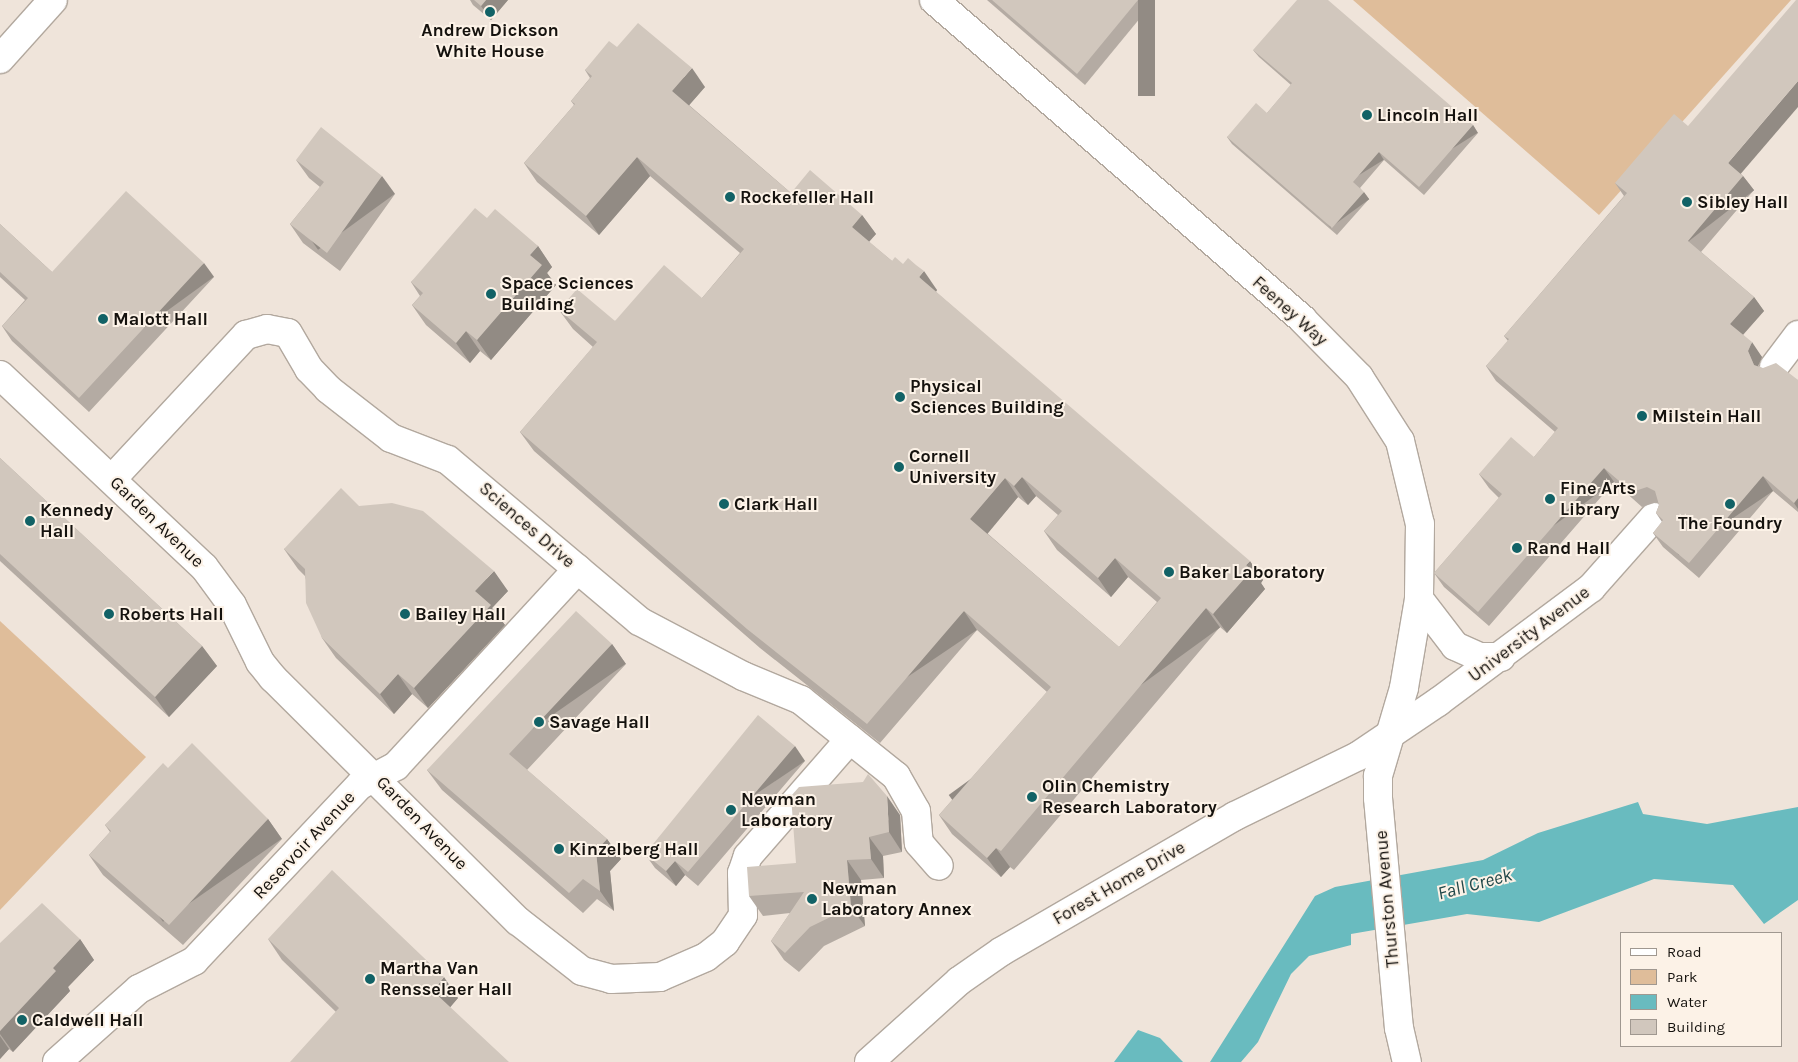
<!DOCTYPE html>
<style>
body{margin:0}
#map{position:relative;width:1798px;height:1062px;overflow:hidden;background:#efe4da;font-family:Karla,sans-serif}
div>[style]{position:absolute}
.green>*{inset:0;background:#dfbd9a}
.water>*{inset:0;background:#69bbbf}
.roads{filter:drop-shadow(1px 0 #b2a89e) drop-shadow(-1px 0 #b2a89e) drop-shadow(0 1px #b2a89e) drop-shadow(0 -1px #b2a89e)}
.street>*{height:28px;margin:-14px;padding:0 14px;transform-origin:14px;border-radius:14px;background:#fff}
.secondary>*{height:28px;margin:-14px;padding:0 14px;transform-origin:14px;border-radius:14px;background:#fff}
.wall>*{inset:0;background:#b4aba3}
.shaded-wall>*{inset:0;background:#928b84;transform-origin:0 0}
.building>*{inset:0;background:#d1c7bd}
.dots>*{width:14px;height:14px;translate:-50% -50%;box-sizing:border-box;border:2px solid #fcf2e7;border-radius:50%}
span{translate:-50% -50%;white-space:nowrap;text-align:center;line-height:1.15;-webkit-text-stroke:4px #fcf2e7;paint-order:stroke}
.poi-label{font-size:18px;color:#15120e;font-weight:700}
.left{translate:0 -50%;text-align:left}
.street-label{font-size:18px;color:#15120e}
.water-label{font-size:19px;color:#214749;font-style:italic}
.legend{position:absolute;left:1620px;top:932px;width:162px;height:115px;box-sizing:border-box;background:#fcf2e7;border:1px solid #a09890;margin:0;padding:6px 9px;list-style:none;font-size:15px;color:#15120e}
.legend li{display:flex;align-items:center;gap:10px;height:25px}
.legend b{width:25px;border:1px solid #a09890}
</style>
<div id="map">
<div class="green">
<i style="clip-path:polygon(1353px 0,1791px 0,1599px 215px)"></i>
<i style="clip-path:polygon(0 621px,146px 757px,0 910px)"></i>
</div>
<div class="water">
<i style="clip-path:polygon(1638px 802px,1643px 814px,1707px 824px,1798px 807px,1798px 900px,1764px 924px,1733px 885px,1654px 879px,1539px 922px,1467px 914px,1351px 934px,1351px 945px,1309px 956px,1291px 974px,1258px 1042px,1241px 1062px,1210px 1062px,1315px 896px,1335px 887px,1483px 860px,1538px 833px)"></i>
<i style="clip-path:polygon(1138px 1030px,1160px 1038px,1183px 1062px,1114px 1062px)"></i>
</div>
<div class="roads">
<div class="street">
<i style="left:0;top:375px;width:280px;rotate:43.3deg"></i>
<i style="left:204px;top:567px;width:47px;rotate:53.6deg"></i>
<i style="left:232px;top:605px;width:64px;rotate:63.8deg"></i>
<i style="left:260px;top:662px;width:21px;rotate:51deg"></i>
<i style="left:273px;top:678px;width:345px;rotate:44.8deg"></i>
<i style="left:518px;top:921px;width:81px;rotate:38deg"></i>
<i style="left:582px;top:971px;width:30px;rotate:15deg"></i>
<i style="left:611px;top:979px;width:49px;rotate:-2.3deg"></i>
<i style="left:660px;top:977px;width:50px;rotate:-23.5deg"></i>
<i style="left:706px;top:957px;width:24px;rotate:-38deg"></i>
<i style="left:725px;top:942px;width:32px;rotate:-56deg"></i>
<i style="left:743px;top:915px;width:42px;rotate:-91.4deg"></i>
<i style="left:742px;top:873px;width:18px;rotate:-71deg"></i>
<i style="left:748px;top:856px;width:155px;rotate:-48.9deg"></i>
<i style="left:112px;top:479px;width:197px;rotate:-47.1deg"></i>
<i style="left:246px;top:335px;width:22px;rotate:-16deg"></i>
<i style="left:267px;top:329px;width:21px;rotate:11deg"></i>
<i style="left:288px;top:333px;width:42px;rotate:59.7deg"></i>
<i style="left:309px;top:369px;width:28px;rotate:46deg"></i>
<i style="left:328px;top:389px;width:80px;rotate:37.9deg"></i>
<i style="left:391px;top:438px;width:61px;rotate:21.1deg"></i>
<i style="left:448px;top:460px;width:250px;rotate:40.1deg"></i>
<i style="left:639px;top:621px;width:118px;rotate:27.9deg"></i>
<i style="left:743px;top:676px;width:63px;rotate:22.5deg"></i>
<i style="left:801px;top:700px;width:122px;rotate:38.7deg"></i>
<i style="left:896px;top:776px;width:40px;rotate:60.3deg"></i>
<i style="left:916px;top:811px;width:32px;rotate:85deg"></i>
<i style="left:919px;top:843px;width:30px;rotate:49deg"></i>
<i style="left:57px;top:1062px;width:110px;rotate:-41.7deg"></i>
<i style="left:139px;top:989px;width:62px;rotate:-27deg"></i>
<i style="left:194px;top:961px;width:242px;rotate:-46.7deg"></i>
<i style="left:360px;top:785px;width:41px;rotate:-27.8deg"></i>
<i style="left:396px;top:766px;width:268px;rotate:-47.3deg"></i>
</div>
<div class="secondary">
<i style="left:934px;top:0;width:488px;rotate:40.9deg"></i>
<i style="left:1303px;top:320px;width:80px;rotate:45.5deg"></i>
<i style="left:1359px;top:377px;width:76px;rotate:57.4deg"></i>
<i style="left:1400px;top:441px;width:85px;rotate:76.5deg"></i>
<i style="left:1420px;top:524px;width:75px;rotate:90.8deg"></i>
<i style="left:1419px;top:599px;width:90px;rotate:99.6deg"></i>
<i style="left:1404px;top:688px;width:92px;rotate:106.5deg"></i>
<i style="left:1378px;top:776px;width:22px;rotate:90deg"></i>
<i style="left:1378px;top:798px;width:231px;rotate:84.8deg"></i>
<i style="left:1399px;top:1028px;width:35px;rotate:77deg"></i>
<i style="left:0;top:59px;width:79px;rotate:-48.1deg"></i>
<i style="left:1774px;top:367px;width:40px;rotate:-53deg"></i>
<i style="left:1419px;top:599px;width:59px;rotate:52.5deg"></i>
<i style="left:1455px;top:646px;width:27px;rotate:24deg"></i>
<i style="left:1480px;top:657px;width:21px"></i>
<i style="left:869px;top:1062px;width:121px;rotate:-42deg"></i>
<i style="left:959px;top:981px;width:52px;rotate:-34.9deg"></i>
<i style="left:1002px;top:951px;width:269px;rotate:-30.1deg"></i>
<i style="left:1235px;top:816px;width:137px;rotate:-26deg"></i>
<i style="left:1358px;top:756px;width:97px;rotate:-34deg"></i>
<i style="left:1438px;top:702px;width:191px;rotate:-36.7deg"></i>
<i style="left:1591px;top:588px;width:95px;rotate:-48.4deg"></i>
</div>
</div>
<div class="wall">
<i style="clip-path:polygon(470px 0,508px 0,491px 20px,473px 5px)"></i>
<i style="clip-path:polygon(987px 0,1155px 0,1085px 85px)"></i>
<i style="clip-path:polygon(evenodd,617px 47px,705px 87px,689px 105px,791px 193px,862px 215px,876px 234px,869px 242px,892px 261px,937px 290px,936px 292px,1263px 580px,1261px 583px,1265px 589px,1227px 633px,1220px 627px,1014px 870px,1010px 867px,1001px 877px,952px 834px,939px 815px,1047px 692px,977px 630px,880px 743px,760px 648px,534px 451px,520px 432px,593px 347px,573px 329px,559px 310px,615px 321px,702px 298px,740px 253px,650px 176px,599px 235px,537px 182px,524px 163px,574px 105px,571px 101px,590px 78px,585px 70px,617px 47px,1036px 496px,1058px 515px,1044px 531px,1057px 550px,1111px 597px,1128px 577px,1157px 602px,1119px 647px,987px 533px,1018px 497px,1028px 505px,1036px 496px)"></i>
<i style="clip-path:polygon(1253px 50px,1473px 125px,1478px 133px,1424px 195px,1384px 160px,1360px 188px,1369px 199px,1337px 235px,1232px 144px,1227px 137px,1267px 113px,1291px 85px,1259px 57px)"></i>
<i style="clip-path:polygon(296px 160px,395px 194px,340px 271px,303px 243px,290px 224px,320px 187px,309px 178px)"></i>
<i style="clip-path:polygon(1741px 174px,1743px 176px,1754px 190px,1701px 252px,1754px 297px,1764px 311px,1743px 335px,1762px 357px,1758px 366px,1759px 367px,1798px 380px,1798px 512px,1773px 491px,1699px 578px,1663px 547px,1653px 533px,1662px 522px,1656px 513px,1659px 505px,1658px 503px,1657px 502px,1642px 507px,1614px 482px,1489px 626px,1444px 587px,1434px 573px,1499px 498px,1489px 488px,1479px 474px,1534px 457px,1555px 432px,1496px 381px,1486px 366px,1508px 341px,1504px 336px,1624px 196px,1615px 183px)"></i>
<i style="clip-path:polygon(487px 218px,538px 246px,552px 267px,547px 273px,556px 285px,491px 360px,480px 351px,470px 363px,426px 325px,412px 305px,420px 296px,411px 282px)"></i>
<i style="clip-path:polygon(0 224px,52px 272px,214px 277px,89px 412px,12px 341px,2px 326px,25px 300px,0 277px)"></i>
<i style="clip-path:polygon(0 458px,202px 646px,217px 666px,169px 717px,0 561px)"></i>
<i style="clip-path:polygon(359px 506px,508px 591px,492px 608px,505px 625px,428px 708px,412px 694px,394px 714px,336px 658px,322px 638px,305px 576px,298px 569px,284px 549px)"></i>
<i style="clip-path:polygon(612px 644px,626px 664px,527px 770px,607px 839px,621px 859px,610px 871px,614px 911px,597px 899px,583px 913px,442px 790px,427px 770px)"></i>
<i style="clip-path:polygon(805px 761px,698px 886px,685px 875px,676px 886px,655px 868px,645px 854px)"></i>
<i style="clip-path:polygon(168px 768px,268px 819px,282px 839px,183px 945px,103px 875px,89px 855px,110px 832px,105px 825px)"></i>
<i style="clip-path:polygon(900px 815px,902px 852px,883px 856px,884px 878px,861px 880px,865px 926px,824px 946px,799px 972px,784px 960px,771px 941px,790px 913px,763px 916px,749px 896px,796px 863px)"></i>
<i style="clip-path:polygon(80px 939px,94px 960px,68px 987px,70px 991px,13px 1052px,9px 1049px,0 1059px,0 943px)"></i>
<i style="clip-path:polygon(268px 939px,458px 998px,450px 1007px,336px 1012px,282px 960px)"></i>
</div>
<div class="shaded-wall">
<i style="clip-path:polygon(486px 0,508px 0,491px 20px,481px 6px)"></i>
<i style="left:1138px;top:0;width:17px;height:96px"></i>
<i style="clip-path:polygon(692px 68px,705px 87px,685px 110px,672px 91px)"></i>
<i style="clip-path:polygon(1798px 81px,1798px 107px,1738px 177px,1728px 163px)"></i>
<i style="left:1473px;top:125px;width:9px;height:82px;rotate:58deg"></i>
<i style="left:1379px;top:152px;width:9px;height:40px;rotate:58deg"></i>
<i style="clip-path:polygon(637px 157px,650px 176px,599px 235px,586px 216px)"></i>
<i style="left:382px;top:176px;width:22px;height:95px;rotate:54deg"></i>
<i style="left:1743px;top:176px;width:18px;height:85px;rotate:52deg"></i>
<i style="left:1364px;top:192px;width:9px;height:48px;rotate:54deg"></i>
<i style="clip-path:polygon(862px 215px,876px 234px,865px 246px,852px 227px)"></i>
<i style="clip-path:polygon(538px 246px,552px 267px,547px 273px,556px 285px,491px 360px,477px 340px,530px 255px)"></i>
<i style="left:204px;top:263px;width:17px;height:184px;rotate:54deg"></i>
<i style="clip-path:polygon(924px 271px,937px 290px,932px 297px,919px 277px)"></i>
<i style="clip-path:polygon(1754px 297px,1764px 311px,1740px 338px,1730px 324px)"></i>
<i style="clip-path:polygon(466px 331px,480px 351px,470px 363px,456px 343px)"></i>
<i style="clip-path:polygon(1752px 342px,1762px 357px,1758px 366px,1764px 379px,1754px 365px,1748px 351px)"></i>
<i style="left:1604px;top:468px;width:17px;height:191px;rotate:54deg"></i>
<i style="left:1763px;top:476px;width:18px;height:114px;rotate:56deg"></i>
<i style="clip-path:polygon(1022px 477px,1036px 496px,1028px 505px,1014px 486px)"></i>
<i style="clip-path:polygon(1005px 478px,1018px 497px,984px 538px,970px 519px)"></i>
<i style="clip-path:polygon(1798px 498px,1798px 509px,1794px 503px)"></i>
<i style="clip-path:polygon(1115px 558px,1128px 577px,1111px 597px,1098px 578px)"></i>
<i style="clip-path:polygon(1250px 561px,1263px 580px,1261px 583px,1265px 589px,1227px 633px,1213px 614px,1246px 565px)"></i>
<i style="clip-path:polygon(494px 571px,508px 591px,492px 608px,505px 625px,428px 708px,414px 688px,475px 591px)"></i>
<i style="left:1206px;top:608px;width:24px;height:318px;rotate:54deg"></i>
<i style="left:964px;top:611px;width:23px;height:149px;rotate:56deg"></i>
<i style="left:612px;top:644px;width:24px;height:151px;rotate:55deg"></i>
<i style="clip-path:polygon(202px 646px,217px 666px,169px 717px,155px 697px)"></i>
<i style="clip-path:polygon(398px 674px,412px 694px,394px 714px,380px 694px)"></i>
<i style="left:795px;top:746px;width:18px;height:165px;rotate:56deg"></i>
<i style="clip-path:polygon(887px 796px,900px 815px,902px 852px,889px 832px)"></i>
<i style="left:268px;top:819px;width:24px;height:145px;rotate:55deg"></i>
<i style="clip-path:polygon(869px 837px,883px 856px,884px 878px,871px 859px)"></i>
<i style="clip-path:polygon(607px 839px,621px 859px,610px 871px,614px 911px,600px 891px,596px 851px)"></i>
<i style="clip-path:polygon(996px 848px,1010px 867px,1001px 877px,987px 858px)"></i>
<i style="clip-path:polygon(847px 860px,861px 880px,865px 926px,851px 907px)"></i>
<i style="clip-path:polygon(675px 861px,685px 875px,676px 886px,666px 871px)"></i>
<i style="clip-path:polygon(80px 939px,94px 960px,68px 987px,70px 991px,13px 1052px,0 1034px,0 1031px,53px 968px)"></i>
<i style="clip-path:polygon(444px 977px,458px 998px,447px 1011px,433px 991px)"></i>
<i style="clip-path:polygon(0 1036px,9px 1049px,0 1059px)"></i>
</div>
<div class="building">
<i style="clip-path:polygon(474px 0,486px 0,481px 6px)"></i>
<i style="clip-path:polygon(992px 0,1138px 0,1077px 74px)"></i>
<i style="clip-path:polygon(1297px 0,1328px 0,1473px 125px,1419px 187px,1379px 152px,1353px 182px,1364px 192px,1332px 228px,1227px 137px,1256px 103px,1267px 113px,1292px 83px,1253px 50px)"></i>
<i style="clip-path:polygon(1796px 0,1798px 0,1798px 81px,1728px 163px,1743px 176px,1688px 241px,1754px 297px,1730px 324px,1752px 342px,1748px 351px,1754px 365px,1763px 368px,1776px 363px,1798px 380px,1798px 498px,1794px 503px,1763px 476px,1689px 563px,1653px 533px,1663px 520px,1656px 513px,1659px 505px,1655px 491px,1647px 487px,1632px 492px,1604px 468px,1478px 612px,1434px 573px,1502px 494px,1479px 474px,1511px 437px,1534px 457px,1558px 428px,1486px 366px,1509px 339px,1504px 336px,1627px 193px,1615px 183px,1674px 114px,1688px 126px)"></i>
<i style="clip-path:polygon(evenodd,638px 23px,692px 68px,672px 91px,791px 193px,810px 170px,862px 215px,852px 227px,892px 261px,895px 257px,903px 264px,908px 258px,916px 265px,924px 271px,919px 277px,1250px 561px,1246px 565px,1252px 570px,1213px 614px,1206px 608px,1001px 851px,996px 848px,987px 858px,939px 815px,1051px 687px,964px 611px,867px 724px,747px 629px,520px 432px,597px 342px,559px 310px,577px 289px,615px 321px,664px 265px,702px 298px,744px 249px,637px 157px,586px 216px,524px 163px,575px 104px,571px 101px,592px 76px,585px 70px,609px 41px,617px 47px,638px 23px,1022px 477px,1062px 511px,1044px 531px,1098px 578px,1115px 558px,1161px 598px,1119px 647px,970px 519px,1005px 478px,1014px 486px,1022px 477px)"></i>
<i style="clip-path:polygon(321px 127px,382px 176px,327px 253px,290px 224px,324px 182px,296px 160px)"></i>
<i style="clip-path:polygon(126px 191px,204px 263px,79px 398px,2px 326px,28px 298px,0 272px,0 224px,52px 272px)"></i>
<i style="clip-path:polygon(475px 208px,487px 218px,495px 209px,538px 246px,530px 255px,542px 265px,477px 340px,466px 331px,456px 343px,412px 305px,423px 293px,411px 282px)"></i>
<i style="clip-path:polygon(0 458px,202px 646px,155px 697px,0 554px)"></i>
<i style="clip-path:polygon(341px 488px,359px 506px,392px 503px,423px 511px,494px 571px,475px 591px,491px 605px,414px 688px,398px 674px,380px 694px,322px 638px,306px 603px,305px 569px,284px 549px)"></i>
<i style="clip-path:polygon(576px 611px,612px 644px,509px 754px,607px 839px,596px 851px,600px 891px,583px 879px,569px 893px,427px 770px)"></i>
<i style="clip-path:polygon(758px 715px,795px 746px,688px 872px,675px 861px,666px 871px,645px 854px)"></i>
<i style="clip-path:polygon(192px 743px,268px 819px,169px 925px,89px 855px,111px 831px,105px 825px,163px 763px,168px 768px)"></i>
<i style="clip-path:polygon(868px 774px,887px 796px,889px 832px,869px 837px,871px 859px,847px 860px,851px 907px,810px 927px,785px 953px,771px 941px,804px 892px,749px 896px,747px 867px,796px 863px,791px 796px,799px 787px,863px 782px)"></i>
<i style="clip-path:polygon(332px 870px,444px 977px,433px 991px,509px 1062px,290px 1062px,339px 1008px,268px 939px)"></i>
<i style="clip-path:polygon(42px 903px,80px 939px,53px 968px,56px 971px,0 1031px,0 943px)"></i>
</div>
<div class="dots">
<i style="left:490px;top:12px;background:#126266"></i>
<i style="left:1367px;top:115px;background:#126266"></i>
<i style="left:730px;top:197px;background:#126266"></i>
<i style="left:1687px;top:202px;background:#126266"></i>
<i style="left:491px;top:294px;background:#126266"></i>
<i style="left:103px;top:319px;background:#126266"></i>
<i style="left:900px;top:397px;background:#126266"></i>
<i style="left:1642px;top:416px;background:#126266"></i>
<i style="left:899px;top:467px;background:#126266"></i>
<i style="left:1550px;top:499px;background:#126266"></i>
<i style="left:724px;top:504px;background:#126266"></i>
<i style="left:1730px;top:504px;background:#126266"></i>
<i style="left:30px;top:521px;background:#126266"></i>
<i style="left:1517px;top:548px;background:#126266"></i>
<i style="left:1169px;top:572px;background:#126266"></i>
<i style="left:109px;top:614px;background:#126266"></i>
<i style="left:405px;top:614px;background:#126266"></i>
<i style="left:539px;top:722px;background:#126266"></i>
<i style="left:1032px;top:797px;background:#126266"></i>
<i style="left:731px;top:810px;background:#126266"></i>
<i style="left:559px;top:849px;background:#126266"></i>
<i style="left:812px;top:899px;background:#126266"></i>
<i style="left:370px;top:979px;background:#126266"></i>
<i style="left:22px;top:1020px;background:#126266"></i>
</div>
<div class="poi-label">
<span style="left:490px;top:41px">Andrew Dickson<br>White House</span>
<span class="left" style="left:1377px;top:115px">Lincoln Hall</span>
<span class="left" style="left:740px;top:197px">Rockefeller Hall</span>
<span class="left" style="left:1697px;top:202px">Sibley Hall</span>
<span class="left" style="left:501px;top:294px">Space Sciences<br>Building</span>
<span class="left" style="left:113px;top:319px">Malott Hall</span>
<span class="left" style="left:910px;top:397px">Physical<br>Sciences Building</span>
<span class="left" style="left:1652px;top:416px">Milstein Hall</span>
<span class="left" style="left:909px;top:467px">Cornell<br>University</span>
<span class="left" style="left:1560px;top:499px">Fine Arts<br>Library</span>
<span class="left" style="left:734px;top:504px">Clark Hall</span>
<span class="left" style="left:40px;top:521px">Kennedy<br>Hall</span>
<span style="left:1730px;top:523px">The Foundry</span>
<span class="left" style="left:1527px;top:548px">Rand Hall</span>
<span class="left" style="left:1179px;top:572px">Baker Laboratory</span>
<span class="left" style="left:119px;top:614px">Roberts Hall</span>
<span class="left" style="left:415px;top:614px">Bailey Hall</span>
<span class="left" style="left:549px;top:722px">Savage Hall</span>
<span class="left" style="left:1042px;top:797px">Olin Chemistry<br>Research Laboratory</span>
<span class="left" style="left:741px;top:810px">Newman<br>Laboratory</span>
<span class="left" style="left:569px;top:849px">Kinzelberg Hall</span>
<span class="left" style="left:822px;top:899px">Newman<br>Laboratory Annex</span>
<span class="left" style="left:380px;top:979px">Martha Van<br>Rensselaer Hall</span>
<span class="left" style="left:32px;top:1020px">Caldwell Hall</span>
</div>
<div class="street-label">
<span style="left:1290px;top:311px;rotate:42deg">Feeney Way</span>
<span style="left:157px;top:522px;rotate:44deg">Garden Avenue</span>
<span style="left:527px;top:525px;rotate:41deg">Sciences Drive</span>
<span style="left:1529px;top:634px;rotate:-37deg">University Avenue</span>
<span style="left:422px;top:823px;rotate:46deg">Garden Avenue</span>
<span style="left:304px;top:845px;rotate:-47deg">Reservoir Avenue</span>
<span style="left:1119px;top:883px;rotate:-30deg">Forest Home Drive</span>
<span style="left:1387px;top:899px;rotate:-95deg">Thurston Avenue</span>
</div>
<div class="water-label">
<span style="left:1475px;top:885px;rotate:-15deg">Fall Creek</span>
</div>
<ul class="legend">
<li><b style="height:6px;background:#fff"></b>Road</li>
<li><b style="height:14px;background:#dfbd9a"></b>Park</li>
<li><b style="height:14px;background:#69bbbf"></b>Water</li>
<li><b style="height:14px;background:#d1c7bd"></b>Building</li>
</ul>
</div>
